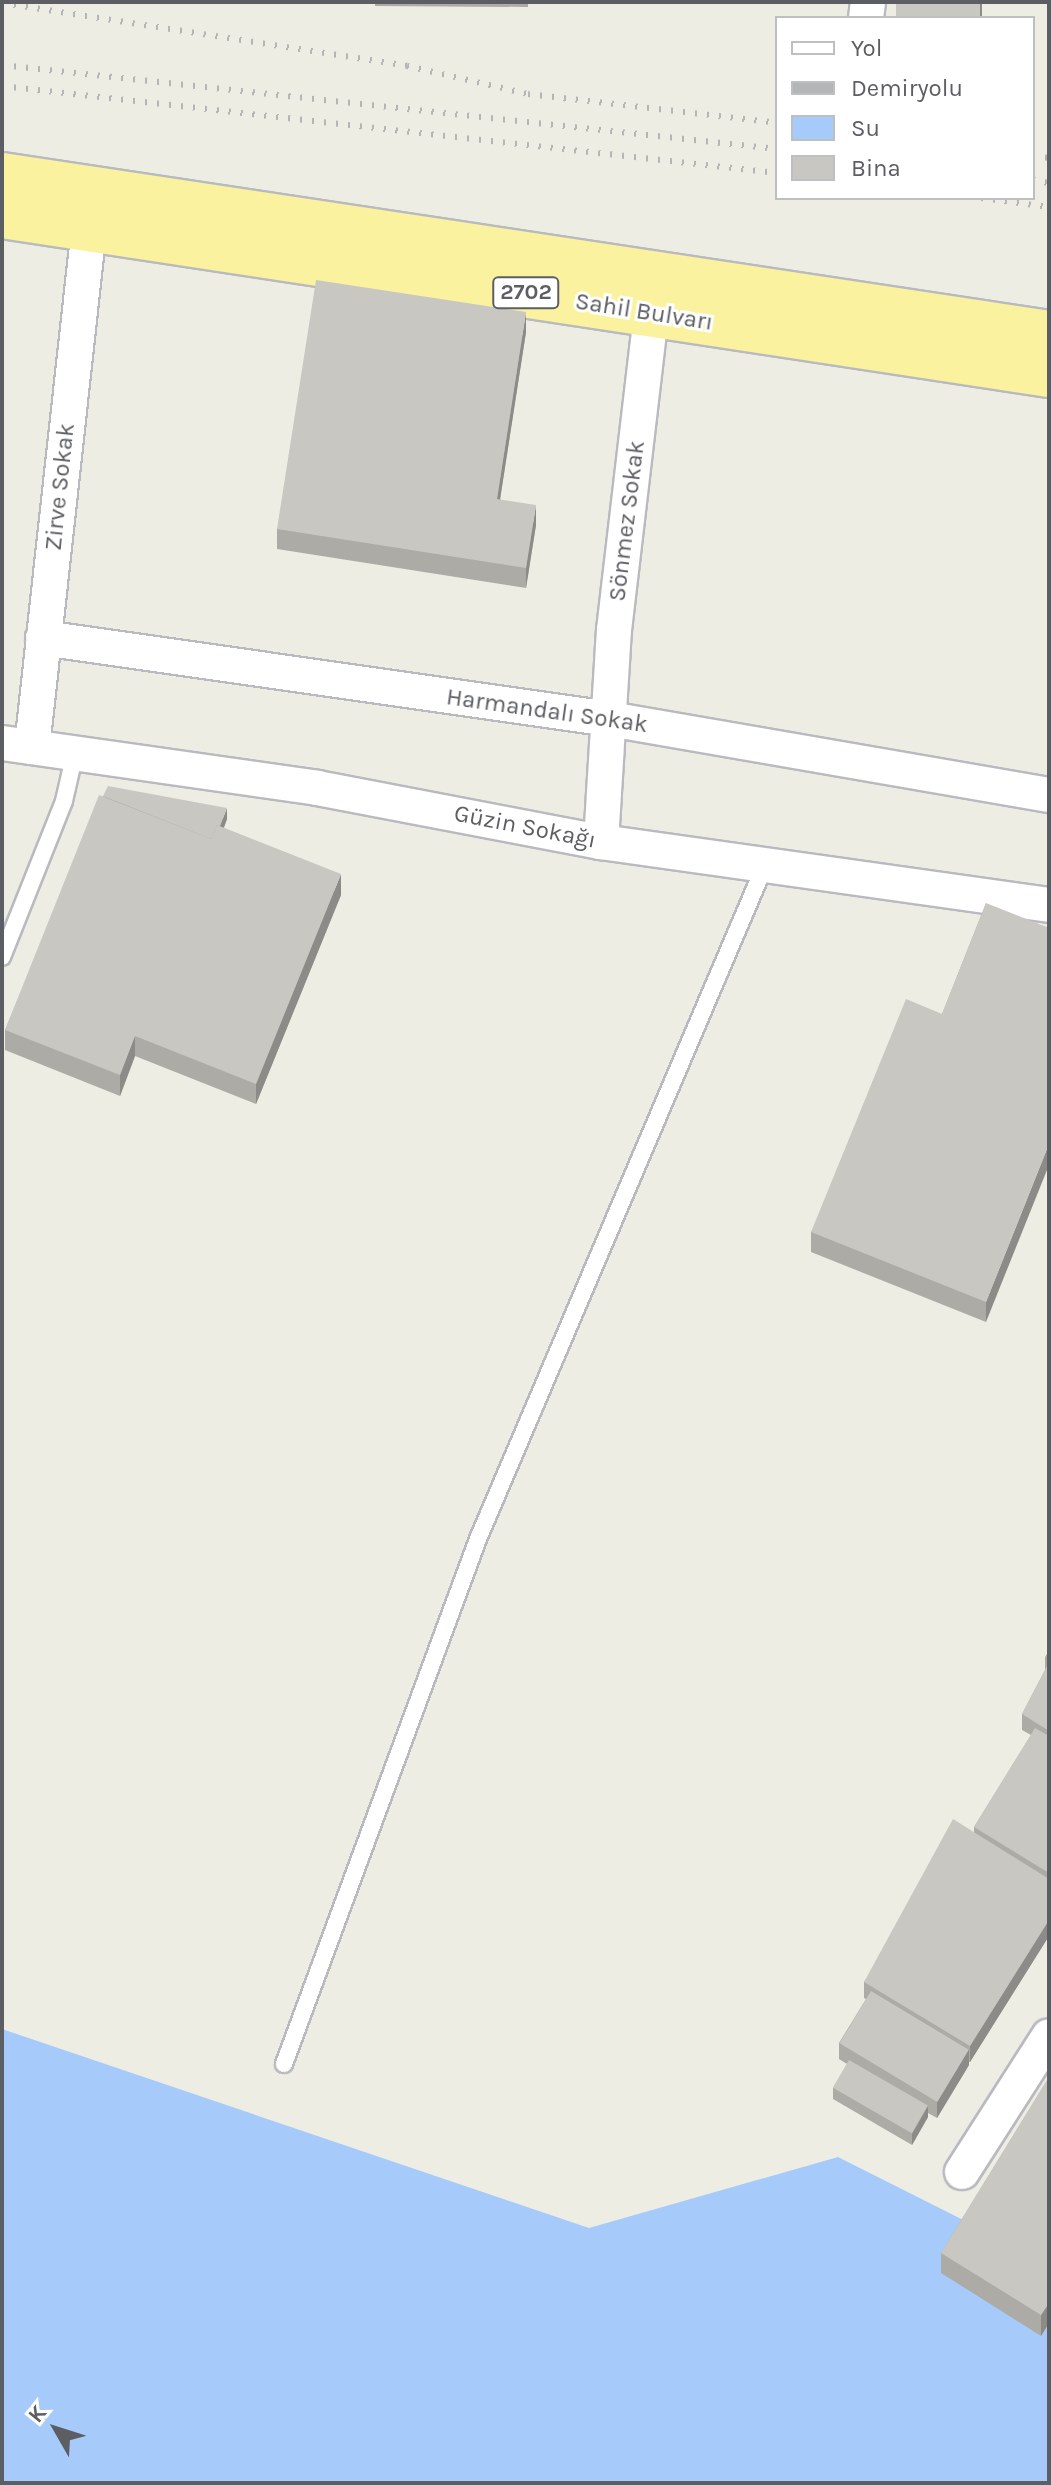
<!DOCTYPE html>
<meta charset="utf-8">
<style>
body{margin:0}
#map{position:relative;width:1051px;height:2485px;overflow:hidden;background:#eeede4;font-family:Karla,sans-serif}
div>[style]{position:absolute}
.water>*{inset:0;background:#a6cbfb}
.roads{filter:drop-shadow(2px 0 #b9babf) drop-shadow(-2px 0 #b9babf) drop-shadow(0 2px #b9babf) drop-shadow(0 -2px #b9babf)}
.service>*{height:16px;margin:-8px;padding:0 8px;transform-origin:8px;border-radius:8px;background:#fff}
.minor>*{height:34px;margin:-17px;padding:0 17px;transform-origin:17px;border-radius:17px;background:#fff}
.trunk>*{height:44px;margin:-22px;padding:0 22px;transform-origin:22px;border-radius:22px;background:#faf29e}
.rail>*{height:6px;margin-top:-3px;transform-origin:0;background:repeating-linear-gradient(90deg,#b4b5b5 0 2px,transparent 0 12px)}
.wall>*{inset:0;background:#adaba6}
.shaded-wall>*{inset:0;background:#8d8b87;transform-origin:0 0}
.building>*{inset:0;background:#c9c7c1;transform-origin:0 0}
span{translate:-50% -50%;white-space:nowrap;text-align:center;line-height:1.15;-webkit-text-stroke:6px #fff;paint-order:stroke}
.shield-label span{padding:2px 6px;background:#fff;border:2px solid;border-radius:6px;-webkit-text-stroke-width:0}
.shield-label{font-size:22px;color:#5c5e64;font-weight:700}
.street-label{font-size:24px;color:#5c5e64}
.frame{position:absolute;inset:0;border:4px solid #5c5e64;pointer-events:none}
.legend{position:absolute;left:775px;top:16px;width:260px;height:184px;box-sizing:border-box;background:#fff;border:2px solid #bebfc1;margin:0;padding:10px 14px;list-style:none;font-size:24px;color:#5c5e64}
.legend li{display:flex;align-items:center;gap:16px;height:40px}
.legend b{width:40px;border:2px solid #bebfc1}
.north{position:absolute;left:16px;top:2389px;width:80px;height:80px;-webkit-text-stroke:6px #fff;paint-order:stroke;rotate:309deg;font-size:22px;font-weight:700;line-height:32px;text-align:center;color:#5c5e64}
.north::after{content:'';display:block;margin:auto;width:28px;height:36px;background:#5c5e64;clip-path:polygon(50% 0,100% 100%,50% 72%,0 100%)}
</style>
<div id="map">
<div class="water">
<i style="clip-path:polygon(2px 2029px,589px 2228px,838px 2157px,1049px 2263px,1049px 2483px,2px 2483px)"></i>
</div>
<div class="roads">
<div class="service">
<i style="left:2px;top:957px;width:168px;rotate:-68.3deg"></i>
<i style="left:64px;top:801px;width:49px;rotate:-77.1deg"></i>
<i style="left:284px;top:2064px;width:560px;rotate:-69.72deg"></i>
<i style="left:478px;top:1539px;width:733px;rotate:-66.93deg"></i>
</div>
<div class="minor">
<i style="left:866px;top:18px;width:16px;rotate:-83deg"></i>
<i style="left:43px;top:638px;width:572px;rotate:8.14deg"></i>
<i style="left:609px;top:719px;width:447px;rotate:9.8deg"></i>
<i style="left:2px;top:743px;width:318px;rotate:8.1deg"></i>
<i style="left:317px;top:788px;width:289px;rotate:10.8deg"></i>
<i style="left:601px;top:842px;width:452px;rotate:8deg"></i>
<i style="left:32px;top:747px;width:522px;rotate:-83.73deg"></i>
<i style="left:601px;top:842px;width:212px;rotate:-86.5deg"></i>
<i style="left:614px;top:630px;width:319px;rotate:-83.3deg"></i>
<i style="left:651px;top:313px;width:23px;rotate:-59deg"></i>
<i style="left:962px;top:2172px;width:161px;rotate:-57.4deg"></i>
</div>
<div class="trunk">
<i style="left:2px;top:175px;width:1059px;rotate:8.58deg"></i>
<i style="left:2px;top:216px;width:1059px;rotate:8.64deg"></i>
</div>
</div>
<div class="rail">
<i style="left:2px;top:3px;width:410px;rotate:8.8deg"></i>
<i style="left:407px;top:66px;width:124px;rotate:13deg"></i>
<i style="left:528px;top:94px;width:251px;rotate:6.6deg"></i>
<i style="left:2px;top:65px;width:780px;rotate:6.19deg"></i>
<i style="left:2px;top:86px;width:780px;rotate:6.41deg"></i>
<i style="left:1033px;top:156px;width:16px;rotate:7deg"></i>
<i style="left:1033px;top:180px;width:16px;rotate:11deg"></i>
<i style="left:981px;top:198px;width:69px;rotate:7.5deg"></i>
</div>
<div class="wall">
<i style="clip-path:polygon(375px 2px,528px 2px,528px 7px,375px 6px)"></i>
<i style="clip-path:polygon(526px 332px,500px 499px,536px 525px,526px 588px,277px 549px,277px 529px)"></i>
<i style="clip-path:polygon(103px 796px,227px 819px,224px 828px,341px 895px,256px 1104px,135px 1056px,120px 1096px,5px 1050px,5px 1030px)"></i>
<i style="clip-path:polygon(986px 903px,986px 1322px,811px 1252px,811px 1232px,942px 1014px)"></i>
<i style="clip-path:polygon(1049px 1651px,1049px 1936px,970px 2062px,969px 2062px,969px 2065px,937px 2118px,928px 2113px,928px 2117px,912px 2145px,833px 2099px,833px 2088px,847px 2064px,839px 2059px,839px 2043px,866px 1999px,864px 1998px,864px 1982px,974px 1832px,974px 1827px,1031px 1735px,1022px 1730px,1022px 1714px,1045px 1670px,1045px 1657px)"></i>
<i style="clip-path:polygon(1049px 2077px,1049px 2323px,1041px 2336px,941px 2273px,941px 2253px)"></i>
</div>
<div class="shaded-wall">
<i style="left:980px;top:2px;width:2px;height:16px"></i>
<i style="clip-path:polygon(526px 312px,526px 332px,497px 519px,497px 499px)"></i>
<i style="clip-path:polygon(536px 505px,536px 525px,526px 588px,526px 568px)"></i>
<i style="clip-path:polygon(227px 808px,227px 819px,211px 860px,211px 849px)"></i>
<i style="clip-path:polygon(341px 874px,341px 895px,256px 1104px,256px 1084px)"></i>
<i style="clip-path:polygon(135px 1036px,135px 1056px,120px 1096px,120px 1075px)"></i>
<i style="clip-path:polygon(1049px 1144px,1049px 1165px,986px 1322px,986px 1302px)"></i>
<i style="clip-path:polygon(1049px 1920px,1049px 1936px,970px 2062px,970px 2046px)"></i>
<i style="clip-path:polygon(969px 2049px,969px 2065px,937px 2118px,937px 2102px)"></i>
<i style="clip-path:polygon(928px 2106px,928px 2117px,912px 2145px,912px 2134px)"></i>
<i style="clip-path:polygon(1049px 2303px,1049px 2323px,1041px 2336px,1041px 2315px)"></i>
</div>
<div class="building">
<i style="left:896px;top:2px;width:84px;height:16px"></i>
<i style="clip-path:polygon(316px 280px,526px 312px,497px 499px,536px 505px,526px 568px,277px 529px)"></i>
<i style="clip-path:polygon(108px 786px,227px 808px,220px 826px,217px 825px,211px 839px,103px 796px)"></i>
<i style="clip-path:polygon(99px 795px,211px 839px,217px 825px,341px 874px,256px 1084px,135px 1036px,120px 1075px,5px 1030px)"></i>
<i style="clip-path:polygon(986px 903px,1049px 928px,1049px 1144px,986px 1302px,811px 1232px,906px 999px,942px 1014px)"></i>
<i style="clip-path:polygon(1048px 1664px,1049px 1664px,1049px 1731px,1022px 1714px)"></i>
<i style="clip-path:polygon(1035px 1728px,1049px 1736px,1049px 1873px,974px 1827px)"></i>
<i style="clip-path:polygon(953px 1819px,1049px 1879px,1049px 1920px,970px 2046px,864px 1982px)"></i>
<i style="left:871px;top:1991px;width:114px;height:61px;rotate:31deg"></i>
<i style="left:849px;top:2060px;width:91px;height:32px;rotate:30deg"></i>
<i style="clip-path:polygon(1049px 2077px,1049px 2303px,1041px 2315px,941px 2253px)"></i>
</div>
<div class="shield-label">
<span style="left:526px;top:293px">2702</span>
</div>
<div class="street-label">
<span style="left:644px;top:312px;rotate:9deg">Sahil Bulvarı</span>
<span style="left:60px;top:487px;rotate:-84deg">Zirve Sokak</span>
<span style="left:627px;top:521px;rotate:-83deg">Sönmez Sokak</span>
<span style="left:547px;top:711px;rotate:8deg">Harmandalı Sokak</span>
<span style="left:525px;top:827px;rotate:11deg">Güzin Sokağı</span>
</div>
<div class="frame"></div>
<ul class="legend">
<li><b style="height:10px;background:#fff"></b>Yol</li>
<li><b style="height:10px;background:#b4b5b5"></b>Demiryolu</li>
<li><b style="height:22px;background:#a6cbfb"></b>Su</li>
<li><b style="height:22px;background:#c9c7c1"></b>Bina</li>
</ul>
<div class="north">K</div>
</div>
